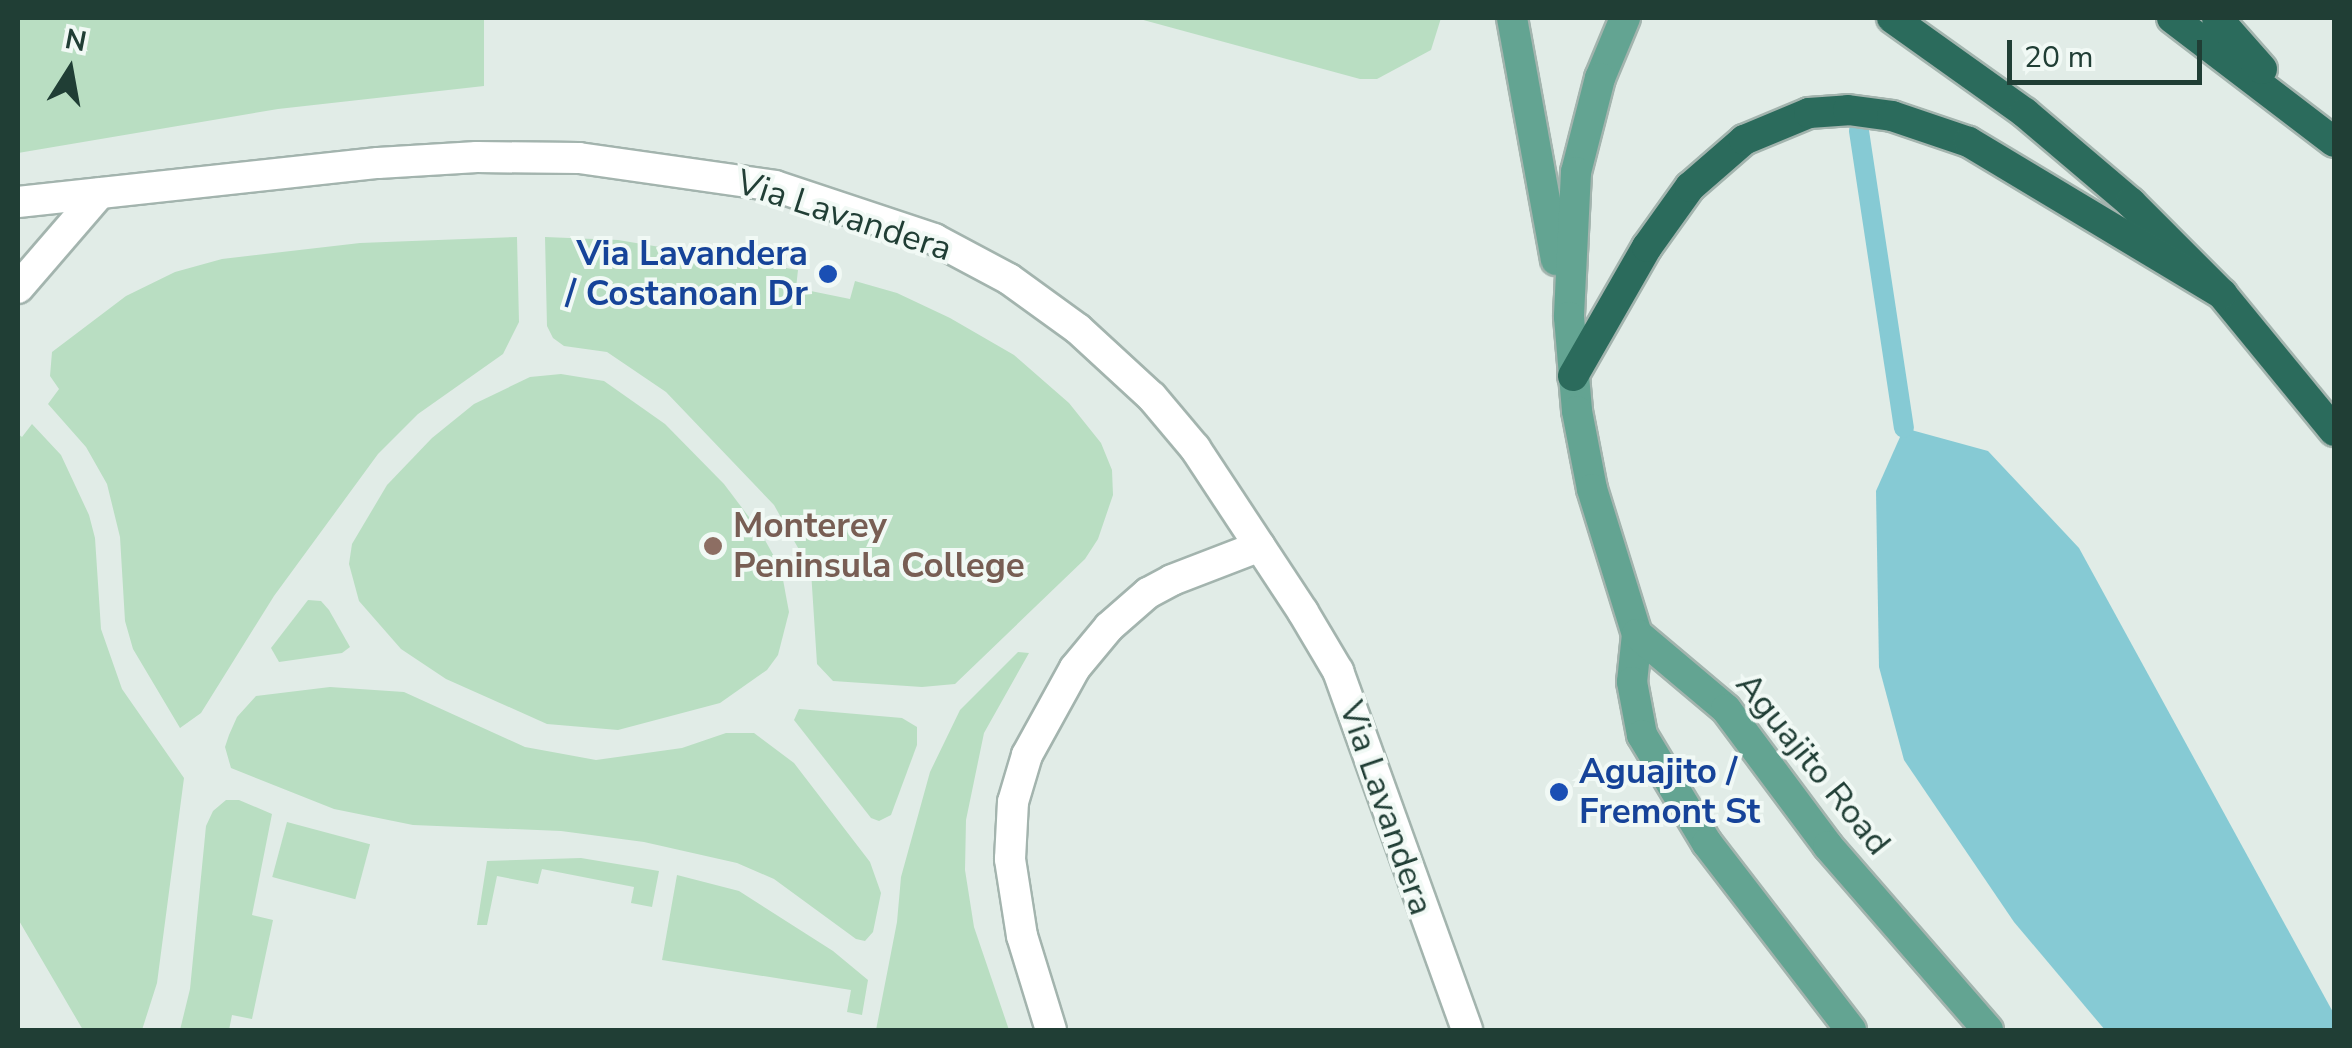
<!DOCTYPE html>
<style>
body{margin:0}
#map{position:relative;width:2352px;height:1048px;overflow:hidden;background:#e1ece7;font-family:"Nunito Sans",sans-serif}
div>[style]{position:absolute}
.green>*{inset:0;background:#b9dec2;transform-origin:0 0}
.water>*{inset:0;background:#86cad4}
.stream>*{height:20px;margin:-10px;padding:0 10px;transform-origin:10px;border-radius:10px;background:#86cad4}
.roads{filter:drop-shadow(2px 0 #a3b4ae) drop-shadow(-2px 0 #a3b4ae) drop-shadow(0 2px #a3b4ae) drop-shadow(0 -2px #a3b4ae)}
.minor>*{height:30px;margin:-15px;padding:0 15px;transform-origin:15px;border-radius:15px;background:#fff}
.major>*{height:30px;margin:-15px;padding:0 15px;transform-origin:15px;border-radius:15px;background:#63a492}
.highway>*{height:30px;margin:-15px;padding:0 15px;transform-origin:15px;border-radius:15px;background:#2b6b5c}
.dots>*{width:28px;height:28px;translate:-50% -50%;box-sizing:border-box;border:5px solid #f1f9f5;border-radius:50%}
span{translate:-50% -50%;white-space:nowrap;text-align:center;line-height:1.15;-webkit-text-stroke:8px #f1f9f5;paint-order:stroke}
.street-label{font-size:35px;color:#203e35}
.transit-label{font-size:35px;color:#164399;font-weight:700}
.right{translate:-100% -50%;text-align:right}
.left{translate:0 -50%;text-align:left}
.education-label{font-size:35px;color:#785e54;font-weight:700}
.frame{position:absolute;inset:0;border:20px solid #203e35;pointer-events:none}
.north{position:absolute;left:20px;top:20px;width:100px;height:100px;-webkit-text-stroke:8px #f1f9f5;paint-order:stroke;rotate:11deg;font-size:28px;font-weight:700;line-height:40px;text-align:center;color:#203e35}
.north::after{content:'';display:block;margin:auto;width:35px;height:45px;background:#203e35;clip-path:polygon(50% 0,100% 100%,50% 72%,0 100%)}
.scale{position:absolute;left:2007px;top:40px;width:195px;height:45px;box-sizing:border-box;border:5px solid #203e35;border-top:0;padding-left:12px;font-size:30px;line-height:35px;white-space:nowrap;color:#203e35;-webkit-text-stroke:8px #f1f9f5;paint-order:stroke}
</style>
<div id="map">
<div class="green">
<i style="clip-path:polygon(18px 18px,484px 18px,484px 86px,278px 109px,18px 153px)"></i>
<i style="clip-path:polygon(1136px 18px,1441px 18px,1431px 50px,1377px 79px,1360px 79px)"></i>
<i style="clip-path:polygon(517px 237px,519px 322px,503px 354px,418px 414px,378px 454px,274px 596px,201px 713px,180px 728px,133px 649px,125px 621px,120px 537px,107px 484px,86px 447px,48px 404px,59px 389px,50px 376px,52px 352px,126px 296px,175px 272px,222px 259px,360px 243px)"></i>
<i style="clip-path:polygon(545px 237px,618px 240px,798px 270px,796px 288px,850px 299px,855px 281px,897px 293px,950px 318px,1014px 355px,1069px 403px,1101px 443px,1112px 470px,1113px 495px,1098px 539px,1085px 559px,955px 684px,922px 687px,833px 681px,817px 664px,811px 571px,774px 505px,666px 392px,607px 352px,564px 346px,553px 338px,547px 326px)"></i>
<i style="clip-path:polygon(561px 374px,604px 381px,665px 424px,724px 484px,761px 533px,781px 569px,789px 612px,778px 655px,767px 670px,720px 703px,618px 730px,547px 724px,446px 679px,401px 649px,359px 601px,349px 564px,352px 544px,387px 485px,432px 438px,474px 404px,530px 377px)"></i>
<i style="clip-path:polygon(32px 424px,61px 455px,89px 515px,95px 538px,101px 629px,122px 689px,184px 778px,157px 983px,142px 1030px,83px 1030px,18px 919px,18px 434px,22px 437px)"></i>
<i style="clip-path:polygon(308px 600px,321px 601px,329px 610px,350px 647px,342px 653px,279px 662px,271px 648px)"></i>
<i style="clip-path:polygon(1018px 652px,1029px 653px,984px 733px,966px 820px,965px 870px,974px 927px,1009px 1030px,876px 1030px,897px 922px,901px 877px,930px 772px,960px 710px)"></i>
<i style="clip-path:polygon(330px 687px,404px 692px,525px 747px,596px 760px,682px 748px,726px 733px,754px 733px,794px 763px,870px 862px,881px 893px,873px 932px,865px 941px,856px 939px,774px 879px,737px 863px,644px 842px,561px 831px,413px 825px,334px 809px,231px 768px,225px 747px,229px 735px,237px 717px,256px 696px)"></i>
<i style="clip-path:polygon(799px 709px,902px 718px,917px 727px,917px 745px,891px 815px,879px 821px,871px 818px,794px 720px)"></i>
<i style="clip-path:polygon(226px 800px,239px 800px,272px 814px,252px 915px,273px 920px,252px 1019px,232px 1015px,229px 1030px,180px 1030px,190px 989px,206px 826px,213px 811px)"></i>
<i style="left:287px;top:822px;width:86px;height:57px;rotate:15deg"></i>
<i style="clip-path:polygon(581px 858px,659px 871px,652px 907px,631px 903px,634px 887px,542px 869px,538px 884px,497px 876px,487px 925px,477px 925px,487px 861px)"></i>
<i style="clip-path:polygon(677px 875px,739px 891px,833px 951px,868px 980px,862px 1015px,847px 1012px,851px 990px,662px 960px)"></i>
</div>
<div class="water">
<i style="clip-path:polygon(1904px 428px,1988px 451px,2079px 548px,2334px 1014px,2334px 1030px,2105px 1030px,2014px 922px,1904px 760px,1879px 667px,1876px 491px)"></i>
</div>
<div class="stream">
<i style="left:1859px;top:131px;width:300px;rotate:81.4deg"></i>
</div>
<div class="roads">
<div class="minor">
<i style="left:18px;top:202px;width:362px;rotate:-6.2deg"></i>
<i style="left:378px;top:163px;width:99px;rotate:-3.5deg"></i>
<i style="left:477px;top:157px;width:102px;rotate:0.6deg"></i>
<i style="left:579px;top:158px;width:198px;rotate:8.1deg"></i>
<i style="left:775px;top:186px;width:168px;rotate:18.4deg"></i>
<i style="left:934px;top:239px;width:85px;rotate:28.1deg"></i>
<i style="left:1009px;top:279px;width:85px;rotate:35.9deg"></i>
<i style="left:1078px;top:329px;width:100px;rotate:42.6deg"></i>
<i style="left:1152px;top:397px;width:67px;rotate:49.9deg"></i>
<i style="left:1195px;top:448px;width:196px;rotate:56.6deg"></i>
<i style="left:1303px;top:612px;width:69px;rotate:59.3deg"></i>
<i style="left:1338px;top:671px;width:381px;rotate:70.2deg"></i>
<i style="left:18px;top:288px;width:125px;rotate:-49.2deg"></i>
<i style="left:1051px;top:1030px;width:98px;rotate:-107.1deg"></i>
<i style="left:1022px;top:936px;width:78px;rotate:-98.9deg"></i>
<i style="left:1010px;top:859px;width:57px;rotate:-87deg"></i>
<i style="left:1013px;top:802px;width:49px;rotate:-73.4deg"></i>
<i style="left:1027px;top:755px;width:99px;rotate:-61.1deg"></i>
<i style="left:1075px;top:668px;width:53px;rotate:-50.3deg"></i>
<i style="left:1109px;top:627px;width:52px;rotate:-41.1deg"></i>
<i style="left:1148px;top:593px;width:27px;rotate:-28deg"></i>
<i style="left:1172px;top:580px;width:94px;rotate:-21.1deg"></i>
</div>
<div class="major">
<i style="left:1512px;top:18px;width:246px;rotate:79.7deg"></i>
<i style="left:1625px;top:18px;width:65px;rotate:112.6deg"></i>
<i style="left:1600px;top:78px;width:97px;rotate:104.3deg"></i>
<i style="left:1576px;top:172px;width:145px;rotate:92.8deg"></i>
<i style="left:1569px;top:317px;width:94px;rotate:85.1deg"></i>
<i style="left:1577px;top:411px;width:79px;rotate:79.1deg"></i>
<i style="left:1592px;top:489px;width:152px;rotate:72.8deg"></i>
<i style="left:1637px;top:634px;width:48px;rotate:95.9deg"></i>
<i style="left:1632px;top:682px;width:54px;rotate:79.3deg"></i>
<i style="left:1642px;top:735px;width:126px;rotate:59deg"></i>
<i style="left:1707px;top:843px;width:236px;rotate:52.4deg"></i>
<i style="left:1637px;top:634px;width:116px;rotate:40.1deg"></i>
<i style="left:1726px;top:709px;width:171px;rotate:53.3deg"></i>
<i style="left:1828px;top:846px;width:244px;rotate:49deg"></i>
</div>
<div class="highway">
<i style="left:1892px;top:18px;width:163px;rotate:35.5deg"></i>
<i style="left:2025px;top:113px;width:139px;rotate:40.3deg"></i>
<i style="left:2131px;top:203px;width:129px;rotate:45deg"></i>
<i style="left:2222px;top:294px;width:177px;rotate:50.7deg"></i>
<i style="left:2172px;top:18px;width:204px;rotate:37.4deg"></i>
<i style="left:2217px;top:18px;width:68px;rotate:48.6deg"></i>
<i style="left:1573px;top:376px;width:149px;rotate:-60.2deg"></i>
<i style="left:1647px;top:247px;width:74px;rotate:-54.4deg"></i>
<i style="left:1690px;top:187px;width:72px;rotate:-41deg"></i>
<i style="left:1744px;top:140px;width:70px;rotate:-22.6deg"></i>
<i style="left:1809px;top:113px;width:39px;rotate:-4deg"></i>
<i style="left:1848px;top:110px;width:44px;rotate:7.8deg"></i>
<i style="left:1892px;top:116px;width:81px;rotate:18.7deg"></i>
<i style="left:1969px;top:142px;width:295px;rotate:31deg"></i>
</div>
</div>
<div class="dots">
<i style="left:828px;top:274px;background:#1a4fb4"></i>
<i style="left:713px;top:546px;background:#8d6e63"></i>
<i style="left:1559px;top:792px;background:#1a4fb4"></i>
</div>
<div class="street-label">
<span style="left:844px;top:216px;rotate:18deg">Via Lavandera</span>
<span style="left:1813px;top:764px;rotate:51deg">Aguajito Road</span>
<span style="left:1386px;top:808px;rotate:71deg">Via Lavandera</span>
</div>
<div class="transit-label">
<span class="right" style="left:808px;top:274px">Via Lavandera<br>/ Costanoan Dr</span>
<span class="left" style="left:1579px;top:792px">Aguajito /<br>Fremont St</span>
</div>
<div class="education-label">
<span class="left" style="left:733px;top:546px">Monterey<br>Peninsula College</span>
</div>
<div class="frame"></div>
<div class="north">N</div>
<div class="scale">20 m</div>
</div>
